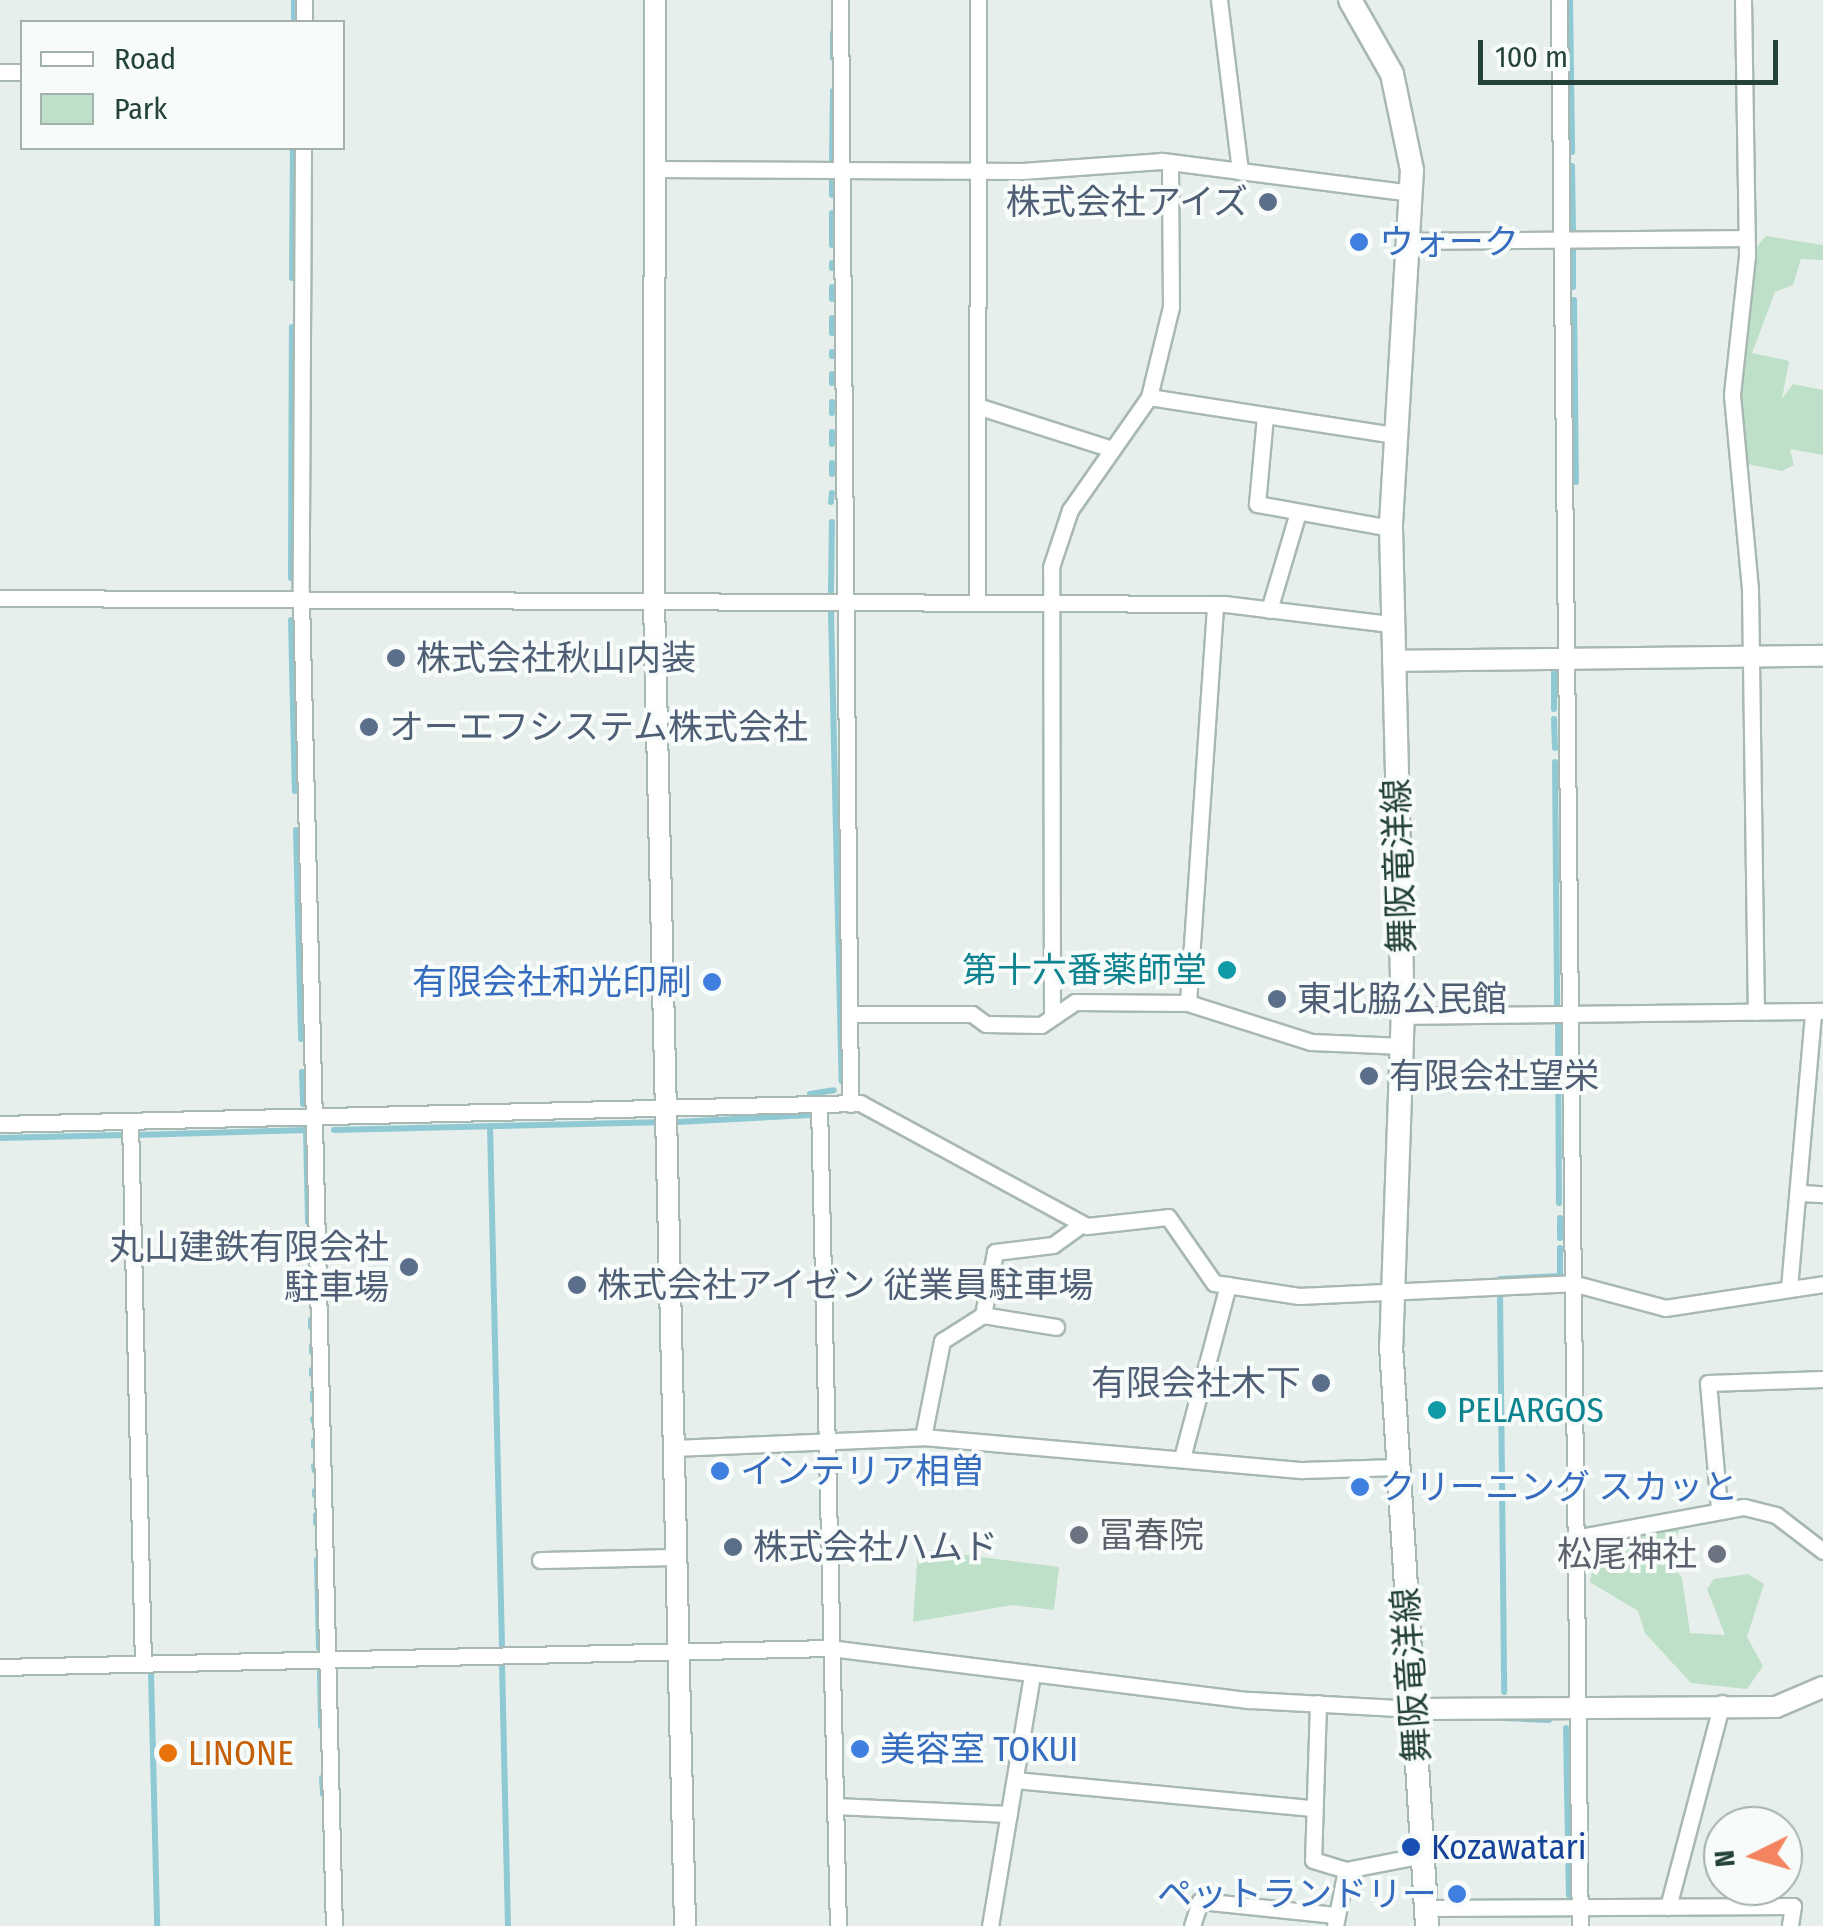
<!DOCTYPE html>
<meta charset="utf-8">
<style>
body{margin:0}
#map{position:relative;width:1823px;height:1926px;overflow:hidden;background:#e6efeb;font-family:"Fira Sans Condensed","Noto Sans JP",sans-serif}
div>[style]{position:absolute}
.green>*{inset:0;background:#bfe0c8}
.stream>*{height:6px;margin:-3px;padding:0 3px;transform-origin:3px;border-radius:3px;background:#8ec9d4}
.roads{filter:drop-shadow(2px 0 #a8b8b2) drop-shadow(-2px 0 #a8b8b2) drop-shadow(0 2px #a8b8b2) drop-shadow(0 -2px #a8b8b2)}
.minor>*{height:15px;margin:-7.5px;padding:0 7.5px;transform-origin:7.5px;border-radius:7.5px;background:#fff}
.tertiary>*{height:20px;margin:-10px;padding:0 10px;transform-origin:10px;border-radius:10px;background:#fff}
.secondary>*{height:22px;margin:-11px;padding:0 11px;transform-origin:11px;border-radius:11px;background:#fff}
.dots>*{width:28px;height:28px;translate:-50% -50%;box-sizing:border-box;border:5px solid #f7fbf9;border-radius:50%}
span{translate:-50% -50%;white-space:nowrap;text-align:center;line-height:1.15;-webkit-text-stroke:8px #f7fbf9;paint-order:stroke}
.service-label{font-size:35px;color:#4e5e75}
.right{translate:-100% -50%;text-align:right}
.left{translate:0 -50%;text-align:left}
.shop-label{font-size:35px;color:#366cbe}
.street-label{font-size:35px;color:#24423a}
.culture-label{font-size:35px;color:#0d838f}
.worship-label{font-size:35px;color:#5b616d}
.food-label{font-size:35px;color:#c56008}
.transit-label{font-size:35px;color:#164399}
.legend{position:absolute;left:20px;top:20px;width:325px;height:130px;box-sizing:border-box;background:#f7fbf9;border:2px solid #a3b1ad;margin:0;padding:12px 18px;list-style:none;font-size:30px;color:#24423a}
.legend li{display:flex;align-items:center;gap:20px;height:50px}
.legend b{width:50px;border:2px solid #a3b1ad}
.north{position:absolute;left:1703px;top:1806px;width:100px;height:100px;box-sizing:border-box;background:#f7fbf9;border:2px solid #a3b1ad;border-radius:50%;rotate:265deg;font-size:28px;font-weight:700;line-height:40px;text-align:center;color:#24423a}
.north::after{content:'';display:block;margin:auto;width:35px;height:45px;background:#f4845f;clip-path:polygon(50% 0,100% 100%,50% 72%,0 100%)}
.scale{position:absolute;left:1478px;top:40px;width:300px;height:45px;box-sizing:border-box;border:5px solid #24423a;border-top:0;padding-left:12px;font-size:30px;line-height:35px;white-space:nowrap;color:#24423a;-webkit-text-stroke:8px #f7fbf9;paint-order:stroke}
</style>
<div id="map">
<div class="green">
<i style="clip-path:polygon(1766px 236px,1823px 245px,1823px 260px,1801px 259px,1793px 285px,1775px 292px,1752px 353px,1789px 361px,1782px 399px,1793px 384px,1823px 390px,1823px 455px,1790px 449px,1794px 465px,1782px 471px,1747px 464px,1739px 395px,1755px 249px)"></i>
<i style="clip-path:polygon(1683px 1523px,1665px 1556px,1682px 1578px,1690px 1633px,1725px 1635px,1707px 1589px,1714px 1579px,1748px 1574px,1764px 1584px,1747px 1637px,1763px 1666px,1747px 1689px,1691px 1683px,1645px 1633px,1638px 1611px,1590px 1582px,1596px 1544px)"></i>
<i style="clip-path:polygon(918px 1549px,1059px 1567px,1054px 1610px,1012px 1605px,913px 1622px)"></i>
</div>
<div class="stream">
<i style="left:1570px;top:0;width:152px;rotate:89.2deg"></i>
<i style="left:294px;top:22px;width:22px;rotate:-90deg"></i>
<i style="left:833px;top:58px;width:25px;rotate:-90deg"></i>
<i style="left:832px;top:162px;width:71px;rotate:-89.2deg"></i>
<i style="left:1572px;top:166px;width:66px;rotate:89.1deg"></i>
<i style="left:832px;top:195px;width:17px;rotate:-90deg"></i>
<i style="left:832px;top:213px;width:32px;rotate:90deg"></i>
<i style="left:1573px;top:247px;width:40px;rotate:90deg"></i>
<i style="left:832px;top:268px;width:5px;rotate:-90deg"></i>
<i style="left:292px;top:278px;width:130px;rotate:-89.6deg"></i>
<i style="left:832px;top:287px;width:12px;rotate:90deg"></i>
<i style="left:1574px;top:300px;width:182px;rotate:89.4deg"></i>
<i style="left:832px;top:333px;width:15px;rotate:-90deg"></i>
<i style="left:832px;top:352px;width:4px;rotate:90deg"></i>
<i style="left:832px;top:383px;width:9px;rotate:-90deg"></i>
<i style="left:832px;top:402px;width:11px;rotate:90deg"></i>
<i style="left:832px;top:432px;width:12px;rotate:90deg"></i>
<i style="left:832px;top:474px;width:11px;rotate:-90deg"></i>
<i style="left:831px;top:502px;width:9px;rotate:-84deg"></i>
<i style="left:291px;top:578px;width:251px;rotate:-89.8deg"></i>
<i style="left:831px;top:591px;width:69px;rotate:-89.2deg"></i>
<i style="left:831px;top:612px;width:469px;rotate:88.7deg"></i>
<i style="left:291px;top:620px;width:171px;rotate:88.7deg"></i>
<i style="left:1554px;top:669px;width:40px;rotate:90deg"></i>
<i style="left:1554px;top:719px;width:29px;rotate:88deg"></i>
<i style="left:1555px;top:762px;width:248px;rotate:89.5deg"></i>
<i style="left:296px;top:830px;width:209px;rotate:88.6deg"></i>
<i style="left:1558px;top:1019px;width:184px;rotate:89.7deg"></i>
<i style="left:302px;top:1072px;width:32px;rotate:88deg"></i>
<i style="left:810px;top:1094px;width:24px;rotate:-9deg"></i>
<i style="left:677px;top:1122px;width:133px;rotate:-3deg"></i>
<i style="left:490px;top:1126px;width:522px;rotate:88.68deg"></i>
<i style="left:334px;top:1130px;width:322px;rotate:-1.4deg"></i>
<i style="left:306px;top:1131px;width:91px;rotate:88.7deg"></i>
<i style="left:136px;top:1135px;width:172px;rotate:-1.7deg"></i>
<i style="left:0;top:1138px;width:124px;rotate:-1.4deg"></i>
<i style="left:1560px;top:1218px;width:20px;rotate:90deg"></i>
<i style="left:309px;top:1243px;width:5px;rotate:90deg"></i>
<i style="left:310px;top:1278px;width:11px;rotate:-90deg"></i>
<i style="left:1500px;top:1279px;width:60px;rotate:-2.9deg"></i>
<i style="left:1560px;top:1276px;width:28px;rotate:-90deg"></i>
<i style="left:1500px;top:1290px;width:402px;rotate:89.4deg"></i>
<i style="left:310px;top:1296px;width:6px;rotate:90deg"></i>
<i style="left:311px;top:1327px;width:7px;rotate:-90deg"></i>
<i style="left:312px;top:1346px;width:6px;rotate:90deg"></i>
<i style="left:312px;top:1370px;width:4px;rotate:90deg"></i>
<i style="left:313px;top:1393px;width:7px;rotate:90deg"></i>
<i style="left:313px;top:1419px;width:3px;rotate:72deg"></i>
<i style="left:314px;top:1441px;width:5px;rotate:90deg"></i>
<i style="left:314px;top:1466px;width:5px;rotate:79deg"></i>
<i style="left:315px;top:1491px;width:4px;rotate:90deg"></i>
<i style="left:316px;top:1515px;width:8px;rotate:90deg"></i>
<i style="left:317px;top:1560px;width:88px;rotate:88.7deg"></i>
<i style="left:502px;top:1663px;width:263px;rotate:88.7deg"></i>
<i style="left:151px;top:1672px;width:254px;rotate:88.6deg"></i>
<i style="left:320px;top:1672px;width:54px;rotate:88.9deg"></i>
<i style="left:1504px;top:1718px;width:45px;rotate:2.5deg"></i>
<i style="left:1566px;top:1728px;width:167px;rotate:89deg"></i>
<i style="left:322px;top:1778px;width:16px;rotate:86deg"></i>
</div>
<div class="roads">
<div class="minor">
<i style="left:840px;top:0;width:1104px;rotate:89.48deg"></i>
<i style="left:1219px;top:0;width:173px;rotate:83deg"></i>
<i style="left:1559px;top:0;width:1926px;rotate:89.38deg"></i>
<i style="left:1743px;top:0;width:256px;rotate:89.1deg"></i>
<i style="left:1747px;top:256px;width:140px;rotate:96.2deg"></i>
<i style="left:1732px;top:395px;width:195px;rotate:84.7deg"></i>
<i style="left:1750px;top:589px;width:423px;rotate:89.2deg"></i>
<i style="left:304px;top:22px;width:22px;rotate:-90deg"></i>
<i style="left:0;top:72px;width:22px"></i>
<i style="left:303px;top:148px;width:451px;rotate:90.3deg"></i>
<i style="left:301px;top:599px;width:1327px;rotate:88.58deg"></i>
<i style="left:655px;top:169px;width:367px;rotate:0.3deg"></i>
<i style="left:1022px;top:171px;width:140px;rotate:-4.1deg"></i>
<i style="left:1162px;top:161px;width:252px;rotate:7.3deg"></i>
<i style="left:1410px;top:241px;width:336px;rotate:-0.5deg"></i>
<i style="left:1149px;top:397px;width:249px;rotate:8.8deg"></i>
<i style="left:977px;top:406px;width:142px;rotate:17.7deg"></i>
<i style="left:1265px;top:416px;width:88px;rotate:95.2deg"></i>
<i style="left:1257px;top:504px;width:136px;rotate:10.2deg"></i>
<i style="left:0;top:598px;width:1225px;rotate:0.28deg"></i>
<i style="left:1225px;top:604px;width:167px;rotate:6.9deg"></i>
<i style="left:977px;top:603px;width:603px;rotate:-89.9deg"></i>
<i style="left:1269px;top:610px;width:102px;rotate:-73.5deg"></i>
<i style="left:1188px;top:1003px;width:400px;rotate:-86.1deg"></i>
<i style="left:849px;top:1014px;width:123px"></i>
<i style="left:972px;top:1014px;width:17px;rotate:36deg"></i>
<i style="left:986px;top:1024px;width:55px;rotate:1deg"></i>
<i style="left:1041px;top:1025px;width:41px;rotate:-34.1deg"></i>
<i style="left:1075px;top:1002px;width:113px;rotate:0.5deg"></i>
<i style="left:1188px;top:1003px;width:129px;rotate:17.6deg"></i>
<i style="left:1311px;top:1042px;width:91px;rotate:2.5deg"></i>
<i style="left:1052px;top:1015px;width:448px;rotate:-90.1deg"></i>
<i style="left:1051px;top:567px;width:60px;rotate:-71.6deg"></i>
<i style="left:1070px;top:510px;width:138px;rotate:-55deg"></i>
<i style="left:1149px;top:397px;width:93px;rotate:-76.3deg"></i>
<i style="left:1171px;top:307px;width:145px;rotate:-90.4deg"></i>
<i style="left:1403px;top:1016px;width:420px;rotate:-0.7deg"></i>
<i style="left:819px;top:1104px;width:822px;rotate:88.68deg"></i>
<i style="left:130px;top:1121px;width:543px;rotate:88.63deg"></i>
<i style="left:0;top:1124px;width:860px;rotate:-1.4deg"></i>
<i style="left:860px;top:1103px;width:258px;rotate:28.5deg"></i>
<i style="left:1087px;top:1226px;width:81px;rotate:-6.3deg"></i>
<i style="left:1168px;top:1217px;width:80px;rotate:55.1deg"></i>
<i style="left:1214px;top:1283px;width:86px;rotate:8.7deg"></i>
<i style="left:1299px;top:1296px;width:273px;rotate:-2.7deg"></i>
<i style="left:1572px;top:1283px;width:96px;rotate:15deg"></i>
<i style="left:1665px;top:1308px;width:160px;rotate:-8.6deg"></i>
<i style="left:1801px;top:1193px;width:22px;rotate:3deg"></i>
<i style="left:1789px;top:1288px;width:278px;rotate:-85deg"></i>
<i style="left:983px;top:1315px;width:74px;rotate:9.3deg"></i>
<i style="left:923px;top:1437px;width:98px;rotate:-78.8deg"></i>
<i style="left:942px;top:1341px;width:49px;rotate:-32.4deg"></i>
<i style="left:983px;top:1315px;width:64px;rotate:-79.2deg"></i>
<i style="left:995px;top:1252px;width:58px;rotate:-6.9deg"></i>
<i style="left:1053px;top:1245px;width:36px;rotate:-36deg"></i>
<i style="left:674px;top:1448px;width:249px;rotate:-2.5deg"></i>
<i style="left:923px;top:1437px;width:381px;rotate:5deg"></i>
<i style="left:1303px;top:1470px;width:94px;rotate:-1.8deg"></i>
<i style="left:1182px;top:1458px;width:179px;rotate:-75.1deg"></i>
<i style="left:1719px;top:1508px;width:125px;rotate:-95deg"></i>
<i style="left:1708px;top:1383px;width:115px;rotate:-2deg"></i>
<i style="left:1575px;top:1538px;width:172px;rotate:-10.4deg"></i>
<i style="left:1744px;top:1507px;width:33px;rotate:14deg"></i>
<i style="left:1776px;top:1515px;width:59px;rotate:37.5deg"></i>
<i style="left:540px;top:1560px;width:137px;rotate:-1.3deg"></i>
<i style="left:0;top:1667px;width:830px;rotate:-1.31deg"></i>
<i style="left:830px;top:1648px;width:422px;rotate:7.1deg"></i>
<i style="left:1249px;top:1700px;width:164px;rotate:3.1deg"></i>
<i style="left:1318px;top:1703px;width:157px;rotate:91.8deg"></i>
<i style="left:1313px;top:1860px;width:34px;rotate:17deg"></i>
<i style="left:1015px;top:1780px;width:296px;rotate:5.4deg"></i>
<i style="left:835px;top:1806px;width:174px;rotate:2.6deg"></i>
<i style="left:1668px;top:1907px;width:211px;rotate:-75.2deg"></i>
<i style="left:1426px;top:1908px;width:367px;rotate:-0.3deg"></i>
<i style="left:1793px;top:1906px;width:20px;rotate:99deg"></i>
<i style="left:990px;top:1926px;width:255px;rotate:-80.5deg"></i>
<i style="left:1192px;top:1926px;width:26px;rotate:-72deg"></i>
<i style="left:1200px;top:1901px;width:136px;rotate:5.9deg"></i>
<i style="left:1335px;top:1926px;width:57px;rotate:-78.9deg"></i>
<i style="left:1346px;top:1870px;width:78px;rotate:-11deg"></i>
</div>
<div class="tertiary">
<i style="left:655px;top:0;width:601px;rotate:90.1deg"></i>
<i style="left:654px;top:601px;width:1325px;rotate:88.66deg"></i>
<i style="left:1393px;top:661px;width:430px;rotate:-0.7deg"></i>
<i style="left:1413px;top:1709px;width:363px;rotate:-0.3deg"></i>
<i style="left:1776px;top:1707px;width:51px;rotate:-23.1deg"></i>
</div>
<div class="secondary">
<i style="left:1350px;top:0;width:85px;rotate:60.4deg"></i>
<i style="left:1392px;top:74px;width:98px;rotate:78.2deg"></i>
<i style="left:1412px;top:170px;width:359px;rotate:93.4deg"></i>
<i style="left:1391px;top:528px;width:481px;rotate:88.6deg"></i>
<i style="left:1403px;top:1009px;width:336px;rotate:92deg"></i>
<i style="left:1391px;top:1345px;width:582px;rotate:86.45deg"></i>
</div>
</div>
<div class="dots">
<i style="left:1268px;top:202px;background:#5c6f8a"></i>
<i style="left:1359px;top:242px;background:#3f7fe0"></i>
<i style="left:396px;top:658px;background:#5c6f8a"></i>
<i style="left:369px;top:727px;background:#5c6f8a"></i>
<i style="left:1227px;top:970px;background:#0f9aa8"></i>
<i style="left:712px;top:982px;background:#3f7fe0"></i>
<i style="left:1277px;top:999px;background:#5c6f8a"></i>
<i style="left:1369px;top:1076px;background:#5c6f8a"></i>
<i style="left:409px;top:1267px;background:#5c6f8a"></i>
<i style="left:577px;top:1285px;background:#5c6f8a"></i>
<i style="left:1321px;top:1383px;background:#5c6f8a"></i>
<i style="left:1437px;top:1410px;background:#0f9aa8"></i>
<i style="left:720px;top:1471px;background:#3f7fe0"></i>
<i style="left:1360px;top:1487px;background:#3f7fe0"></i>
<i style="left:1079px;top:1535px;background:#6b7280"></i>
<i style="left:733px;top:1547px;background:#5c6f8a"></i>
<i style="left:1717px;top:1554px;background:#6b7280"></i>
<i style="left:860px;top:1749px;background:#3f7fe0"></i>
<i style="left:168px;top:1753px;background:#e8710a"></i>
<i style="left:1411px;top:1847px;background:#1a4fb4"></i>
<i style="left:1457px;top:1894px;background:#3f7fe0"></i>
</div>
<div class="service-label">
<span class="right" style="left:1248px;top:202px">株式会社アイズ</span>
<span class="left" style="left:416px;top:658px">株式会社秋山内装</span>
<span class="left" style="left:389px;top:727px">オーエフシステム株式会社</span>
<span class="left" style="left:1297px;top:999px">東北脇公民館</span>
<span class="left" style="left:1389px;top:1076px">有限会社望栄</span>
<span class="right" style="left:389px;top:1267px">丸山建鉄有限会社<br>駐車場</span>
<span class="left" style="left:597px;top:1285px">株式会社アイゼン 従業員駐車場</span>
<span class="right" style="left:1301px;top:1383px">有限会社木下</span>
<span class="left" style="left:753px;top:1547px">株式会社ハムド</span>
</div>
<div class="shop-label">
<span class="left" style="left:1379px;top:242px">ウォーク</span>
<span class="right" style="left:692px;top:982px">有限会社和光印刷</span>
<span class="left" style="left:740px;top:1471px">インテリア相曽</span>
<span class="left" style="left:1380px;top:1487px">クリーニング スカッと</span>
<span class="left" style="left:880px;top:1749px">美容室 TOKUI</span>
<span class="right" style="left:1437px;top:1894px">ペットランドリー</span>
</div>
<div class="street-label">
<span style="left:1399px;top:866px;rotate:-92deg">舞阪竜洋線</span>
<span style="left:1411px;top:1675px;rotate:-94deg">舞阪竜洋線</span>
</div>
<div class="culture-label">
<span class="right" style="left:1207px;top:970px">第十六番薬師堂</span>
<span class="left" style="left:1457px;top:1410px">PELARGOS</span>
</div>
<div class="worship-label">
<span class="left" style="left:1099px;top:1535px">冨春院</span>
<span class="right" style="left:1697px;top:1554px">松尾神社</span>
</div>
<div class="food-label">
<span class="left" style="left:188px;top:1753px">LINONE</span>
</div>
<div class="transit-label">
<span class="left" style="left:1431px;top:1847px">Kozawatari</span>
</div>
<ul class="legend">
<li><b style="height:12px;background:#fff"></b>Road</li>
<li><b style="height:28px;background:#bfe0c8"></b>Park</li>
</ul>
<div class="north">N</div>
<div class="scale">100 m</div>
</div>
